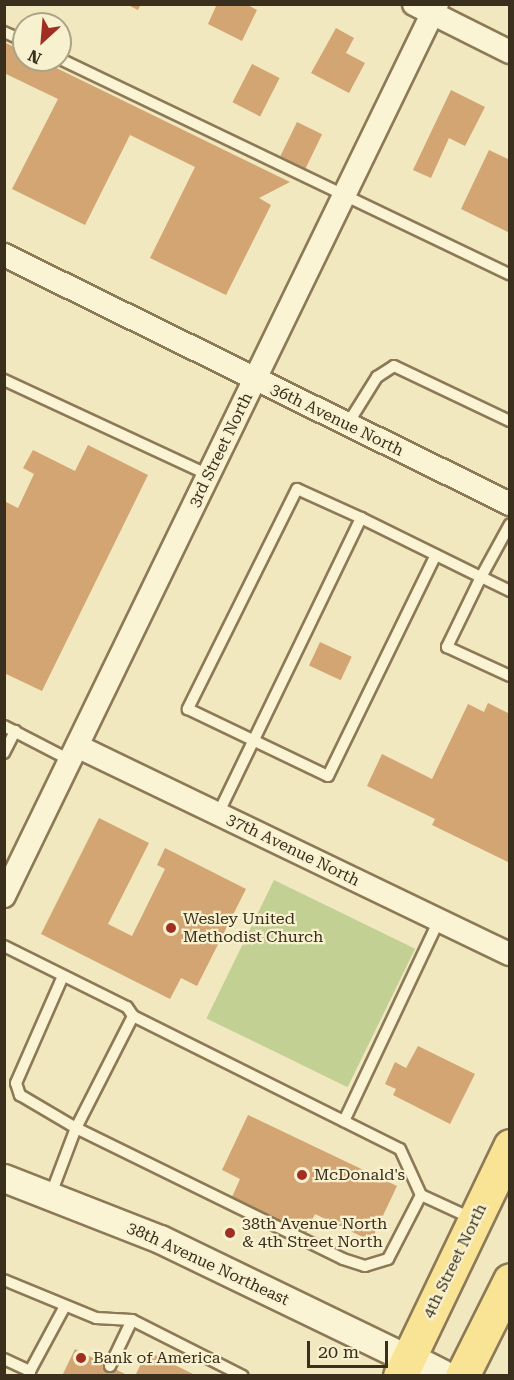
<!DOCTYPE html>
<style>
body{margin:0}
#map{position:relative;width:514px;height:1380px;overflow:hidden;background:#f1e8c0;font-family:"Roboto Serif",serif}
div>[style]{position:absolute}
.green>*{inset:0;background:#c2d093;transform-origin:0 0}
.building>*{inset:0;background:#d3a573;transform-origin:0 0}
.roads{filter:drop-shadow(2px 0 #8c7956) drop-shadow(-2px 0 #8c7956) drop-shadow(0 2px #8c7956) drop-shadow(0 -2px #8c7956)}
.service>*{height:10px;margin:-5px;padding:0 5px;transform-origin:5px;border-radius:5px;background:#fbf4d4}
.minor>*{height:22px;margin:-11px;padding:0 11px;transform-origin:11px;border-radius:11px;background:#fbf4d4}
.tertiary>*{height:27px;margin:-13.5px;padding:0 13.5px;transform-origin:13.5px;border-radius:13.5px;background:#fbf4d4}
.secondary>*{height:32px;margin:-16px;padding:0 16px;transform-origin:16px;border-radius:16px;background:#fbf4d4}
.primary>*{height:33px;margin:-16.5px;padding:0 16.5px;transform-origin:16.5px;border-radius:16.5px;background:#f8e494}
.dots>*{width:16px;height:16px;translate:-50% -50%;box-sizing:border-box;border:3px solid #f8f1d0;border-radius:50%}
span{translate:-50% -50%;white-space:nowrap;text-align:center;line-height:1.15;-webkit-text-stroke:4.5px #f8f1d0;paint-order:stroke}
.street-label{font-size:16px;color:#3a2e1c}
.poi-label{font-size:16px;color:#3a2e1c}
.left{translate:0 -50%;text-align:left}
.frame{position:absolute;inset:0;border:6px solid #3a2e1c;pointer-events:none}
.north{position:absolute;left:12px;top:12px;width:60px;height:60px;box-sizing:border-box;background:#f8f1d0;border:2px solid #aca388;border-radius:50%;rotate:206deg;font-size:16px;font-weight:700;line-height:24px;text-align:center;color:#3a2e1c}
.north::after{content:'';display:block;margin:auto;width:21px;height:27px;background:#a02f22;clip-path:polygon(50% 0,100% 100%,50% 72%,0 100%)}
.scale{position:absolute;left:307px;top:1341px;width:81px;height:27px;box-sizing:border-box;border:3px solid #3a2e1c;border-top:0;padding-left:8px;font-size:18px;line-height:21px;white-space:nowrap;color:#3a2e1c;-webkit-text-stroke:4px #f8f1d0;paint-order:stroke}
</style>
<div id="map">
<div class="green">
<i style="left:274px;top:880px;width:157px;height:154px;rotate:26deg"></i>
</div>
<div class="building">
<i style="clip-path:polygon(126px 4px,141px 4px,138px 10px)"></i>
<i style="clip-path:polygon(217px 4px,246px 4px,257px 10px,242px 41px,208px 24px)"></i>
<i style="clip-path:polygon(336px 28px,354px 38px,346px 53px,365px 63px,349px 93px,311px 73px)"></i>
<i style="clip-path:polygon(4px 42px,24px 52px,24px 60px,40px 60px,290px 182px,259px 198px,271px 205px,226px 295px,150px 258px,195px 167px,130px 135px,85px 225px,12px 189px,58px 99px,4px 73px)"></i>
<i style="left:252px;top:64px;width:31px;height:43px;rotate:27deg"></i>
<i style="clip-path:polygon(451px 90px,485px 107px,465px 146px,449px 138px,431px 178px,413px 170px)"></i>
<i style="left:297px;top:122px;width:28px;height:38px;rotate:26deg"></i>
<i style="clip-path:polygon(489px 150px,510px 160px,510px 233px,461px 209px)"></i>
<i style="clip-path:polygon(88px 445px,148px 475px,42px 691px,4px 673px,4px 501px,18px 508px,34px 474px,23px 468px,33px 450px,75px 471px)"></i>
<i style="left:320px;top:642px;width:35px;height:26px;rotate:25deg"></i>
<i style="clip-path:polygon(488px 703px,510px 714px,510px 863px,432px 825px,435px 819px,367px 786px,382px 754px,432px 779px,468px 704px,484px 712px)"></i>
<i style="clip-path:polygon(99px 818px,149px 843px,108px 924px,132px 936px,165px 869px,157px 865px,165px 848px,246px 889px,197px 986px,181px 978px,170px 999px,41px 934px)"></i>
<i style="clip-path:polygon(418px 1046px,475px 1074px,450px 1124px,393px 1095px,396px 1089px,385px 1084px,395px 1062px,406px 1068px)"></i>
<i style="clip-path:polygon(248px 1115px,397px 1186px,371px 1241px,315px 1214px,306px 1233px,232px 1197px,240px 1179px,222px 1170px)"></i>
<i style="clip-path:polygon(75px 1349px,129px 1376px,62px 1376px)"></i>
<i style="clip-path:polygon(147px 1351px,197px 1376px,135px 1376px)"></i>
</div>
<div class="roads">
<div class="service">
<i style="left:4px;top:32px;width:22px;rotate:24deg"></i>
<i style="left:60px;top:59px;width:499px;rotate:25.6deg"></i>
<i style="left:4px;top:380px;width:226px;rotate:24.9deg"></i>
<i style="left:347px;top:425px;width:57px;rotate:-58deg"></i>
<i style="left:377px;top:377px;width:20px;rotate:-33deg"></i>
<i style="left:394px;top:366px;width:128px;rotate:25.4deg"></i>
<i style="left:361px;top:518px;width:70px;rotate:-155.6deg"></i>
<i style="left:297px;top:489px;width:246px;rotate:116.4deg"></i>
<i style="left:188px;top:709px;width:155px;rotate:25.6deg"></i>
<i style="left:328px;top:776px;width:246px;rotate:-64deg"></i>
<i style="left:510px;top:591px;width:32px;rotate:-154deg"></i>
<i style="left:481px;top:577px;width:78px;rotate:115.9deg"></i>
<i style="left:447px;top:647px;width:69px;rotate:24.7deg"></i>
<i style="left:4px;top:726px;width:74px;rotate:27.3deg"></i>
<i style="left:4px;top:753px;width:25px;rotate:-63deg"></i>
<i style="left:218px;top:814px;width:329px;rotate:-64.2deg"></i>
<i style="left:361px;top:518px;width:134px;rotate:26.2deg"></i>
<i style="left:481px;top:577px;width:60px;rotate:-61.3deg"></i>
<i style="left:4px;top:946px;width:137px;rotate:26.4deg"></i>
<i style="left:127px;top:1007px;width:11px;rotate:56deg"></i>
<i style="left:63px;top:976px;width:117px;rotate:113.7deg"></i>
<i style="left:16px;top:1083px;width:13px;rotate:72deg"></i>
<i style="left:20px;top:1095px;width:65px;rotate:30.5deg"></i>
<i style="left:76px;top:1128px;width:297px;rotate:26.1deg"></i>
<i style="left:343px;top:1259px;width:23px;rotate:18deg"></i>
<i style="left:365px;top:1266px;width:24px;rotate:-17deg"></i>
<i style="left:388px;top:1259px;width:72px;rotate:-62.7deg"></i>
<i style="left:344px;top:1121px;width:222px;rotate:-64.7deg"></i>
<i style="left:51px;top:1194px;width:71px;rotate:-69.3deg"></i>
<i style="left:76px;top:1128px;width:126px;rotate:-63deg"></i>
<i style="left:133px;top:1016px;width:298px;rotate:26.5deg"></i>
<i style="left:400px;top:1149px;width:51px;rotate:65.5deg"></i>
<i style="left:421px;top:1195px;width:55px;rotate:24.7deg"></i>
<i style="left:4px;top:1280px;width:100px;rotate:22.4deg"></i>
<i style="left:96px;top:1318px;width:36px;rotate:3deg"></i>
<i style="left:132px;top:1320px;width:124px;rotate:26.8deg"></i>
<i style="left:4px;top:1359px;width:29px;rotate:25deg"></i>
<i style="left:30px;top:1371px;width:4px;rotate:104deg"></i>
<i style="left:110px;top:1366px;width:51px;rotate:-64.4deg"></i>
<i style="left:30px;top:1371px;width:74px;rotate:-61.7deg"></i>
</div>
<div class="minor">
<i style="left:414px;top:4px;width:107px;rotate:26.6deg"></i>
<i style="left:4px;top:255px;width:564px;rotate:26.2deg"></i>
<i style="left:77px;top:746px;width:480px;rotate:25.7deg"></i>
<i style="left:4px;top:896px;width:992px;rotate:-64.11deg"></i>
</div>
<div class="tertiary">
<i style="left:4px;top:1178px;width:168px;rotate:21.4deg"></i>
<i style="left:160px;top:1239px;width:276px;rotate:25.8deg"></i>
</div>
<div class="secondary">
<i style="left:408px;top:1359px;width:37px;rotate:27deg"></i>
</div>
<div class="primary">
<i style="left:400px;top:1376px;width:255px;rotate:-64.4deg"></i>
<i style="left:462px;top:1376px;width:107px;rotate:-63.4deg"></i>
</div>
</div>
<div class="dots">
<i style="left:171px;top:928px;background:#a02f22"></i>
<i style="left:302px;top:1175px;background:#a02f22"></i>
<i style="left:230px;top:1233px;background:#a02f22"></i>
<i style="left:81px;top:1358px;background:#a02f22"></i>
</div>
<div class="street-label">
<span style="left:337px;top:420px;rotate:26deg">36th Avenue North</span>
<span style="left:221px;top:450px;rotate:-64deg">3rd Street North</span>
<span style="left:293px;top:850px;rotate:26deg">37th Avenue North</span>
<span style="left:455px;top:1261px;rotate:-64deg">4th Street North</span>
<span style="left:208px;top:1264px;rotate:25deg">38th Avenue Northeast</span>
</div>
<div class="poi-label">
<span class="left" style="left:183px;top:928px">Wesley United<br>Methodist Church</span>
<span class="left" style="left:314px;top:1175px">McDonald's</span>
<span class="left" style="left:242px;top:1233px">38th Avenue North<br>&amp; 4th Street North</span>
<span class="left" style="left:93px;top:1358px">Bank of America</span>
</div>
<div class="frame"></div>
<div class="north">N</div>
<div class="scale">20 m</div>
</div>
